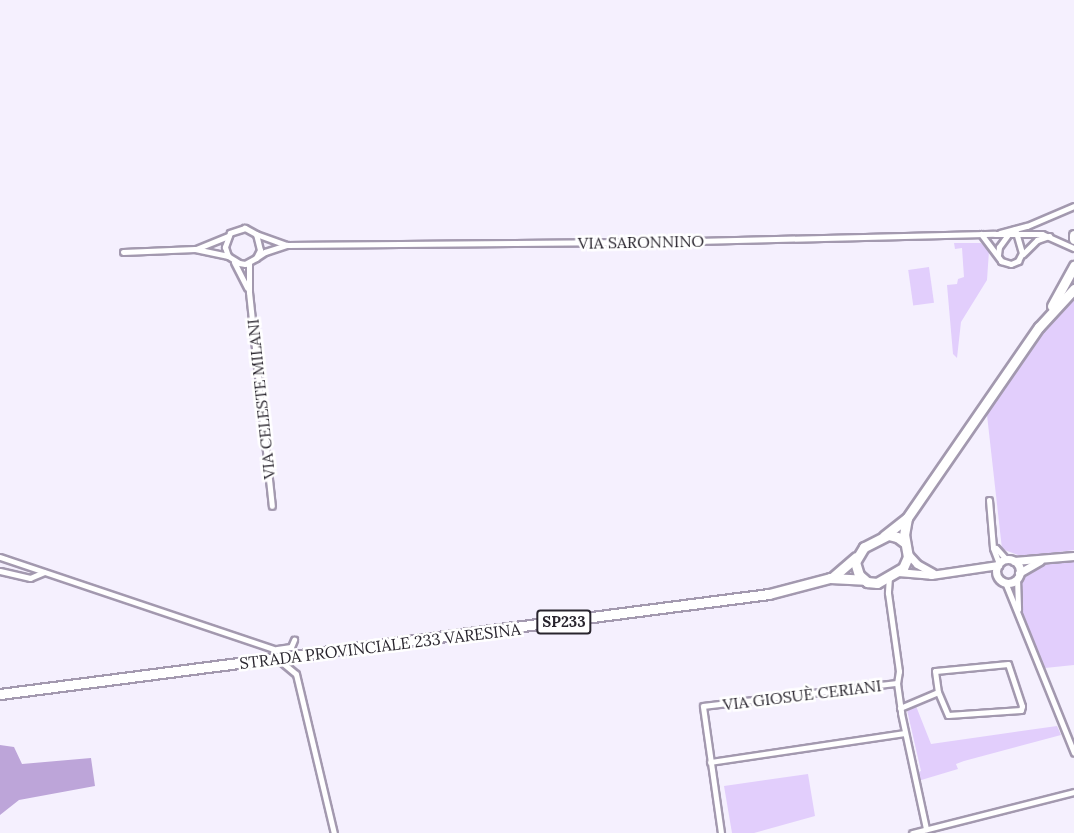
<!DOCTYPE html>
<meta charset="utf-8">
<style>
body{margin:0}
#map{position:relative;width:1074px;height:833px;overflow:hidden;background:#f5f0fe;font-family:Lora,serif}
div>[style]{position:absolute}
.green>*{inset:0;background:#e2cefc;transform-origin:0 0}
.forest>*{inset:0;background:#bda5d9}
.roads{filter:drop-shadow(2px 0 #a399af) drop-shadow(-2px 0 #a399af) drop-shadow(0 2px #a399af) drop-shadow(0 -2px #a399af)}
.minor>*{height:5px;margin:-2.5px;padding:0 2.5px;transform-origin:2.5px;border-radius:2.5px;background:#fff}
.tertiary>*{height:7px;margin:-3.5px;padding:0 3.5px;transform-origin:3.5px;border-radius:3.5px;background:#fff}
.tertiary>.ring{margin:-3.5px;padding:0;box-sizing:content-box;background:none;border:7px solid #fff;border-radius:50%}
.primary>*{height:9px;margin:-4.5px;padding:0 4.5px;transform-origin:4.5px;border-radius:4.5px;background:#fff}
span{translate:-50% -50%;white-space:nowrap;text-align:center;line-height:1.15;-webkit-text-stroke:5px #fff;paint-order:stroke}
.shield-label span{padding:2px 4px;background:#fff;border:2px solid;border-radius:4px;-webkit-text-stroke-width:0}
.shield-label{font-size:15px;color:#28242d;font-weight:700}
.street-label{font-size:16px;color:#28242d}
</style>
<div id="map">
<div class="green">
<i style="clip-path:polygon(954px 243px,981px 243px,989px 251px,987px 280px,961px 322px,957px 358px,953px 354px,947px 285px,957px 284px,958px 279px,964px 277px,962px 248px,955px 249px)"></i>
<i style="left:929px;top:267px;width:36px;height:21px;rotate:82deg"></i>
<i style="clip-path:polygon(1074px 299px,1074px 550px,1023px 557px,1002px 549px,987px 415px,1054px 318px)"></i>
<i style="clip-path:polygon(1074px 560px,1074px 665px,1045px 668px,1021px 609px,1020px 585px,1026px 570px,1036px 565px)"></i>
<i style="clip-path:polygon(916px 706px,931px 744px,1057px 726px,1061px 735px,964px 761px,956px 764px,958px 769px,918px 781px,916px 773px,921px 771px,907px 710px)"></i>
<i style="clip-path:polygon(808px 774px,815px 816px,754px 833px,732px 833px,724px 786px)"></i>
</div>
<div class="forest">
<i style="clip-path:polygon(0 745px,14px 747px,22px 764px,91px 758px,95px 786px,19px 800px,0 815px)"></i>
</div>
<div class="roads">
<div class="minor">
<i style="left:1000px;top:233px;width:28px;rotate:-15deg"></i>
<i style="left:1027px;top:226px;width:51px;rotate:-23.1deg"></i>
<i style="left:256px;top:234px;width:32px;rotate:20deg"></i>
<i style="left:981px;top:234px;width:34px;rotate:53deg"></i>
<i style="left:1001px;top:261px;width:10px;rotate:17deg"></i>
<i style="left:1011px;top:264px;width:8px;rotate:-23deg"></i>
<i style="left:1018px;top:261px;width:9px;rotate:-63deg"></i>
<i style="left:1022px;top:253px;width:25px;rotate:-106deg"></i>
<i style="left:196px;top:249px;width:35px;rotate:-22deg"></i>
<i style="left:123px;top:252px;width:72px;rotate:-2.4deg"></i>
<i style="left:195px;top:249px;width:34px;rotate:12deg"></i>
<i style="left:228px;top:256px;width:13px;rotate:32deg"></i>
<i style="left:239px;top:263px;width:6px;rotate:9deg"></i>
<i style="left:245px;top:264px;width:13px;rotate:-29deg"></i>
<i style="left:256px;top:258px;width:9px;rotate:-63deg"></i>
<i style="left:260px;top:250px;width:16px;rotate:-104deg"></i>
<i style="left:256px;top:234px;width:13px;rotate:-151deg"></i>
<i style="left:245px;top:228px;width:16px;rotate:162deg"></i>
<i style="left:230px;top:233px;width:15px;rotate:110deg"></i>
<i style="left:225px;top:247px;width:9px;rotate:72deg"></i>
<i style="left:1023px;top:254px;width:20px;rotate:-45deg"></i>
<i style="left:1037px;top:240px;width:13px;rotate:-18deg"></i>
<i style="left:998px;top:255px;width:8px;rotate:-83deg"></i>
<i style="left:999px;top:247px;width:17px;rotate:-54deg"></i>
<i style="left:256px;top:258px;width:11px;rotate:-34deg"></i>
<i style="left:265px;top:252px;width:23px;rotate:-18deg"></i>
<i style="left:287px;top:245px;width:369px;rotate:-0.5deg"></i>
<i style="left:656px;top:242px;width:339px;rotate:-1.4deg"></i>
<i style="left:995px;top:234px;width:47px"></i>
<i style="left:1042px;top:234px;width:35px;rotate:24deg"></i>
<i style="left:234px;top:262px;width:29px;rotate:63deg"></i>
<i style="left:249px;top:263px;width:29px;rotate:90deg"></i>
<i style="left:249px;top:292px;width:215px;rotate:83.9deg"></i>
<i style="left:989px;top:500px;width:48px;rotate:85.2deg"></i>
<i style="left:993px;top:548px;width:17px;rotate:69deg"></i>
<i style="left:996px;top:548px;width:15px;rotate:48deg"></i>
<i style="left:0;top:557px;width:304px;rotate:18.6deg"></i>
<i style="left:0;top:571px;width:31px;rotate:13deg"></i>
<i style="left:30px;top:578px;width:15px;rotate:-23deg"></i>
<i style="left:889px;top:577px;width:16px;rotate:94deg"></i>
<i style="left:888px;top:593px;width:79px;rotate:82deg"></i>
<i style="left:899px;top:671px;width:12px;rotate:99deg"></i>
<i style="left:897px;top:683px;width:30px;rotate:82deg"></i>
<i style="left:901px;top:713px;width:119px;rotate:77.8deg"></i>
<i style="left:1017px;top:578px;width:31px;rotate:88deg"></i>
<i style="left:1005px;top:582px;width:184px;rotate:68deg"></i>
<i style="left:277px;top:649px;width:14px;rotate:-8deg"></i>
<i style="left:291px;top:647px;width:8px;rotate:-67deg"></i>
<i style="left:278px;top:659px;width:23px;rotate:40deg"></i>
<i style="left:296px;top:674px;width:163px;rotate:76.6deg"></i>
<i style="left:900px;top:708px;width:41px;rotate:-22.8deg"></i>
<i style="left:938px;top:692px;width:25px;rotate:67deg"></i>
<i style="left:948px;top:715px;width:73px;rotate:-3.9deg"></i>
<i style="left:1021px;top:710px;width:4px;rotate:-76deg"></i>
<i style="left:1022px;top:706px;width:44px;rotate:-108.4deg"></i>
<i style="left:1008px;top:664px;width:73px;rotate:174.5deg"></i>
<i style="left:935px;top:671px;width:21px;rotate:82deg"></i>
<i style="left:710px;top:762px;width:196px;rotate:-8.5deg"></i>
<i style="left:721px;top:833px;width:128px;rotate:-98.1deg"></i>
<i style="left:703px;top:706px;width:195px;rotate:-6.8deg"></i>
<i style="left:912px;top:833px;width:167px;rotate:-14.2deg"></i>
</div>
<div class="tertiary">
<i style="left:908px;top:554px;width:13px;rotate:48deg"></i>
<i style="left:917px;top:564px;width:18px;rotate:29deg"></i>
<i class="ring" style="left:996px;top:559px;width:17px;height:17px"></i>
<i style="left:1014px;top:561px;width:60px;rotate:-4.8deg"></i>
<i style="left:898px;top:572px;width:33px;rotate:5deg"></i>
<i style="left:931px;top:575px;width:68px;rotate:-8.5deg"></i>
<i style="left:1019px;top:573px;width:24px;rotate:-30deg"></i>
</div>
<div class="primary">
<i style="left:1074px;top:235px;width:4px;rotate:90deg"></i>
<i style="left:1052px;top:306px;width:46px;rotate:-61.2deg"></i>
<i style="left:884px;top:536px;width:29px;rotate:-38deg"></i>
<i style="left:907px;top:518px;width:232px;rotate:-55.4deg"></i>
<i style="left:1039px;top:327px;width:52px;rotate:-47.4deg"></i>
<i style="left:905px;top:543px;width:10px;rotate:-143deg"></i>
<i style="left:897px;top:537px;width:9px;rotate:-167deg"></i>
<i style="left:888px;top:535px;width:27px;rotate:153deg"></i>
<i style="left:864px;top:547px;width:17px;rotate:121deg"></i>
<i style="left:855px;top:562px;width:14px;rotate:73deg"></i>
<i style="left:859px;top:575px;width:11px;rotate:41deg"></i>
<i style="left:867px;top:582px;width:10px;rotate:6deg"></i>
<i style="left:877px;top:583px;width:30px;rotate:-30deg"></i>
<i style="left:903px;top:568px;width:12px;rotate:-66deg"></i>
<i style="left:908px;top:557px;width:22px;rotate:-100deg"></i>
<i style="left:904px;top:535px;width:17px;rotate:-80deg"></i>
<i style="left:833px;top:577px;width:30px;rotate:-41deg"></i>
<i style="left:0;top:694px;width:775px;rotate:-7.41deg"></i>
<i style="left:769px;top:594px;width:63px;rotate:-14.7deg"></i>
<i style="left:830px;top:578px;width:34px;rotate:3deg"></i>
</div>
</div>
<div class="shield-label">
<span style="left:564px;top:622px">SP233</span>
</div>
<div class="street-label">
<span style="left:641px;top:242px;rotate:-1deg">VIA SARONNINO</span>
<span style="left:261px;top:399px;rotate:-96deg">VIA CELESTE MILANI</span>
<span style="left:380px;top:646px;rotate:-7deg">STRADA PROVINCIALE 233 VARESINA</span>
<span style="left:802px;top:695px;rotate:-7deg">VIA GIOSUÈ CERIANI</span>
</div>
</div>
